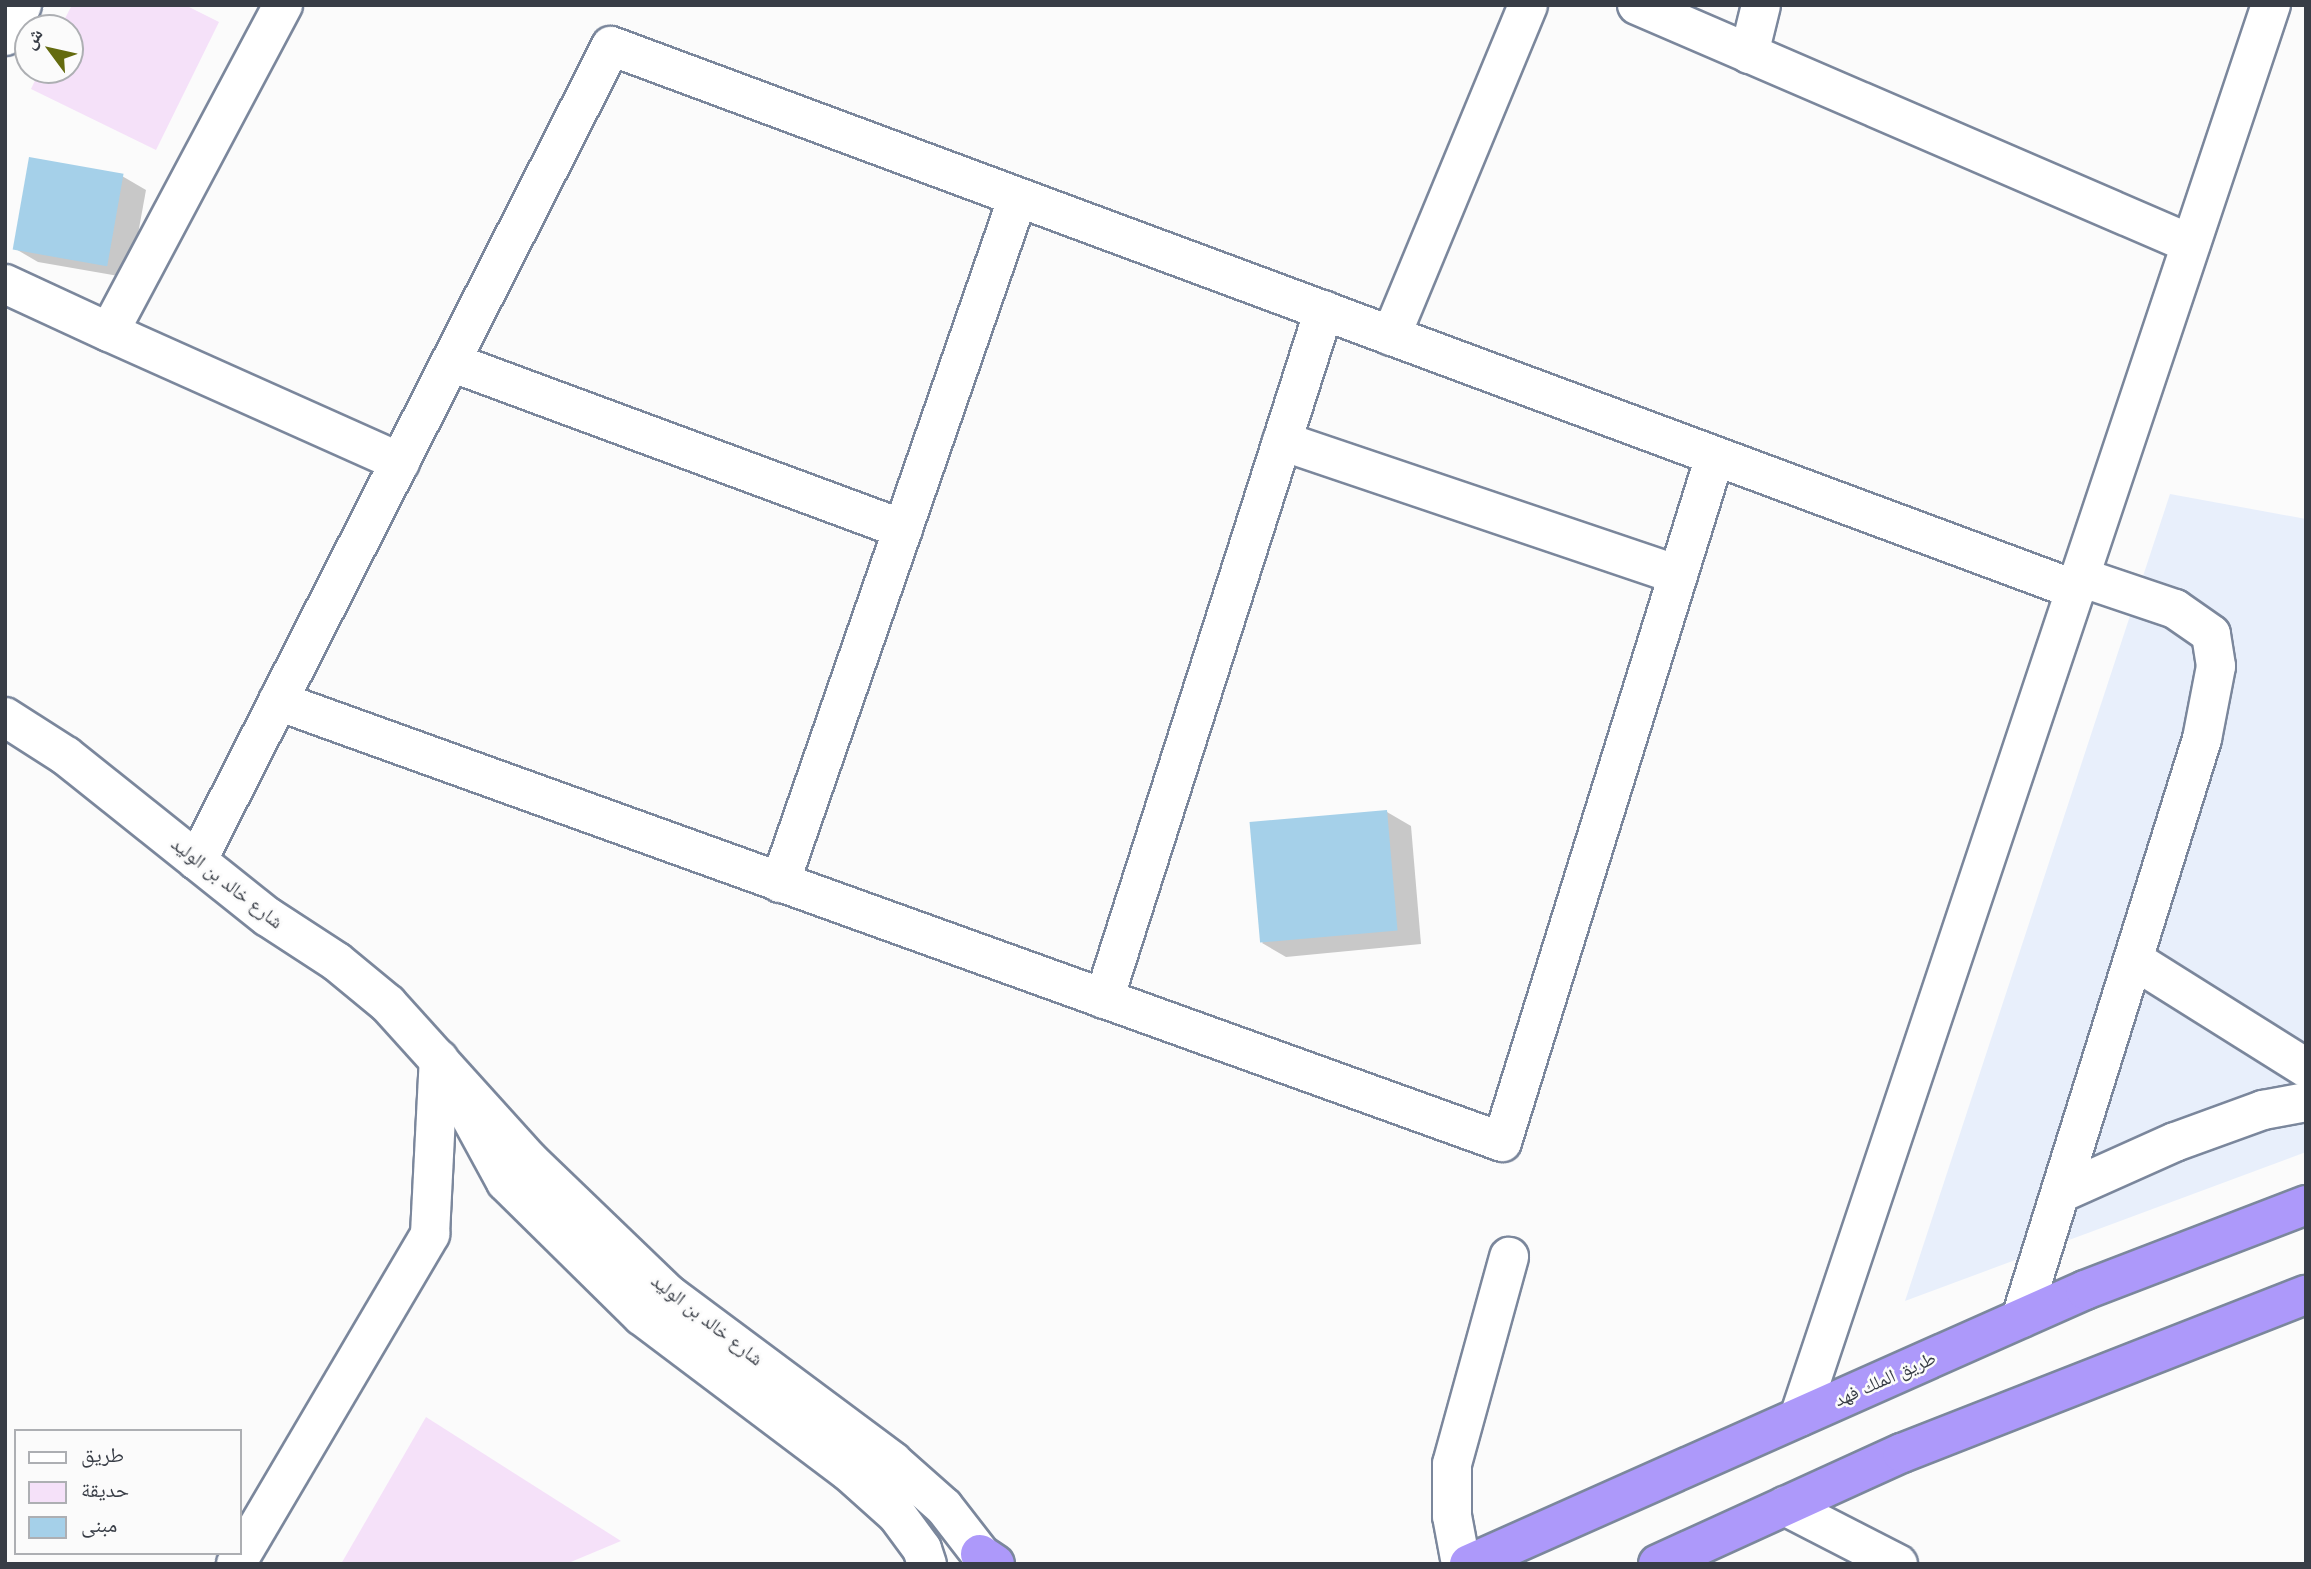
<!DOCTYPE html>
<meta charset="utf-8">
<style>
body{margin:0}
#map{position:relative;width:2311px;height:1569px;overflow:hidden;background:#fbfbfb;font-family:Arial,"Noto Naskh Arabic",sans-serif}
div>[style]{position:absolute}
.built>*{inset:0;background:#e8effb}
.green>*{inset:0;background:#f5e1f9}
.shadow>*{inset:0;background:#0003}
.building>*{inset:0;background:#a5d0e9;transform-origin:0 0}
.roads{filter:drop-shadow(2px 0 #7b879c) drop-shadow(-2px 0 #7b879c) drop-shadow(0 2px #7b879c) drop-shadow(0 -2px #7b879c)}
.minor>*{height:38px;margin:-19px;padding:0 19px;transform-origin:19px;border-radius:19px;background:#fff}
.highway>*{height:38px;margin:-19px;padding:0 19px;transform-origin:19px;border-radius:19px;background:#ad99fa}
span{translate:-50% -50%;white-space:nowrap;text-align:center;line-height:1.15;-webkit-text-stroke:5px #fbfbfb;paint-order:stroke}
.street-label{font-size:19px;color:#383d46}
.frame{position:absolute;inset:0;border:7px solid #383d46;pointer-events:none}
.legend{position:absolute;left:14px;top:1429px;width:228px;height:126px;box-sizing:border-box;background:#fbfbfb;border:2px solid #adafb3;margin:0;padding:9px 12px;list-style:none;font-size:21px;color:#383d46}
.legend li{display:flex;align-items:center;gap:14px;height:35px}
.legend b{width:35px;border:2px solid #adafb3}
.north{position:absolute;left:14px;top:14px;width:70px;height:70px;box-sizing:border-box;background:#fbfbfb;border:2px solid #adafb3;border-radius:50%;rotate:303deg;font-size:19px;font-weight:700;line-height:28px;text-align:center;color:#383d46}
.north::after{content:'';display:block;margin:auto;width:24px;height:32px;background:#646b0f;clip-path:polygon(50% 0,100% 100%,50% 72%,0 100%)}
</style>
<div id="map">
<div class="built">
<i style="clip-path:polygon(2170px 494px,2306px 519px,2306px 1152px,1905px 1301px)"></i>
</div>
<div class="green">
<i style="clip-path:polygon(72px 5px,185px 5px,219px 22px,156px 150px,31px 89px,40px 70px,70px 70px,70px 28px,60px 28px)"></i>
<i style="clip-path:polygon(426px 1417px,621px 1541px,566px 1564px,341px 1564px)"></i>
</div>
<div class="shadow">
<i style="clip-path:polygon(122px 176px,146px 190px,130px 278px,38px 262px,14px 248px)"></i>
<i style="clip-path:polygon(1387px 812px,1411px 826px,1421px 944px,1286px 957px,1262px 943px)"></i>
</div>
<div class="building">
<i style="left:29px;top:157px;width:96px;height:94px;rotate:10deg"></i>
<i style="left:1387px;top:810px;width:121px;height:138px;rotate:85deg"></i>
</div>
<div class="roads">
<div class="minor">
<i style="left:283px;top:5px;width:370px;rotate:118deg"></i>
<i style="left:109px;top:332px;width:319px;rotate:24.1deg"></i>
<i style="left:1637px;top:5px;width:603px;rotate:23.34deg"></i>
<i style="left:5px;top:36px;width:35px;rotate:-61deg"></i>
<i style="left:1749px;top:54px;width:50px;rotate:-76.2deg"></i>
<i style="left:5px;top:284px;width:115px;rotate:24.8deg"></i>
<i style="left:1391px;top:336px;width:358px;rotate:-67.5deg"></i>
<i style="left:451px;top:362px;width:482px;rotate:20.3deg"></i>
<i style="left:1282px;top:441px;width:418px;rotate:18.7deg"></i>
<i style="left:278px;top:701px;width:1301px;rotate:19.81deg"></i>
<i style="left:1502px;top:1142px;width:718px;rotate:-72.75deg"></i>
<i style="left:5px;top:717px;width:72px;rotate:32.6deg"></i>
<i style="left:66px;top:756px;width:258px;rotate:38.6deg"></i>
<i style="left:268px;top:917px;width:82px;rotate:33.1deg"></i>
<i style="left:337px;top:962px;width:66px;rotate:39.5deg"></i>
<i style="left:388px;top:1004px;width:212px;rotate:47.9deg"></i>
<i style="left:530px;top:1161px;width:190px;rotate:43.9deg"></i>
<i style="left:667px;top:1293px;width:281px;rotate:36.7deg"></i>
<i style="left:892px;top:1461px;width:69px;rotate:41.5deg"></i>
<i style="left:944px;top:1507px;width:72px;rotate:52.3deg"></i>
<i style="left:197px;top:861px;width:914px;rotate:-63.07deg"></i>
<i style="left:611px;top:46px;width:1563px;rotate:20.37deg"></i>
<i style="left:780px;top:883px;width:726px;rotate:-70.87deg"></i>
<i style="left:2134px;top:960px;width:203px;rotate:32.1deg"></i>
<i style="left:1104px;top:999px;width:723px;rotate:-72.29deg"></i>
<i style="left:470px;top:1116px;width:75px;rotate:61.4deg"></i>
<i style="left:506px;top:1182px;width:191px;rotate:44.6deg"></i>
<i style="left:642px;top:1316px;width:258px;rotate:37deg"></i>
<i style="left:848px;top:1471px;width:66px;rotate:41.9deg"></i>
<i style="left:897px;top:1515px;width:42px;rotate:53.7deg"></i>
<i style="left:922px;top:1549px;width:16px;rotate:72deg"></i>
<i style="left:2061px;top:1193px;width:125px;rotate:-24.1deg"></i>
<i style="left:2175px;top:1142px;width:94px;rotate:-20deg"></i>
<i style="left:2263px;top:1110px;width:44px;rotate:-10.5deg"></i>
<i style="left:2021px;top:1318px;width:607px;rotate:-72.64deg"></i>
<i style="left:2202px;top:739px;width:74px;rotate:-79.1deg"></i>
<i style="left:2216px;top:666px;width:32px;rotate:-99deg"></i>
<i style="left:2211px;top:634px;width:44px;rotate:-145.2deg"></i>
<i style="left:2175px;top:609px;width:100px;rotate:-161.4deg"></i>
<i style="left:1799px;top:1417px;width:1489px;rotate:-71.52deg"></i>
<i style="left:1785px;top:1506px;width:127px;rotate:27.2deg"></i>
<i style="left:236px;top:1564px;width:383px;rotate:-59.5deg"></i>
<i style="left:430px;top:1234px;width:175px;rotate:-87.1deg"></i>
<i style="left:1461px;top:1564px;width:49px;rotate:-100.6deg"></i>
<i style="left:1452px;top:1516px;width:52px;rotate:-90deg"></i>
<i style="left:1452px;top:1464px;width:215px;rotate:-74.6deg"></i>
</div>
<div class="highway">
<i style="left:980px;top:1554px;width:18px;rotate:34deg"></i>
<i style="left:1469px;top:1564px;width:674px;rotate:-23.98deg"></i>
<i style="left:2085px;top:1290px;width:237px;rotate:-21deg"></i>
<i style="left:1658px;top:1564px;width:268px;rotate:-24.5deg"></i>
<i style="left:1902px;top:1453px;width:434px;rotate:-21.4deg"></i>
</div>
</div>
<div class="street-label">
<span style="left:227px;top:883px;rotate:38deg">شارع خالد بن الوليد</span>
<span style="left:707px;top:1320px;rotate:38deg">شارع خالد بن الوليد</span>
<span style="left:1885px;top:1379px;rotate:-24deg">طريق الملك فهد</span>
</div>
<div class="frame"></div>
<ul class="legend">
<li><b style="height:9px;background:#fff"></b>طريق</li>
<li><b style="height:19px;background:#f5e1f9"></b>حديقة</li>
<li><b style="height:19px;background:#a5d0e9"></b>مبنى</li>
</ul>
<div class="north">ش</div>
</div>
